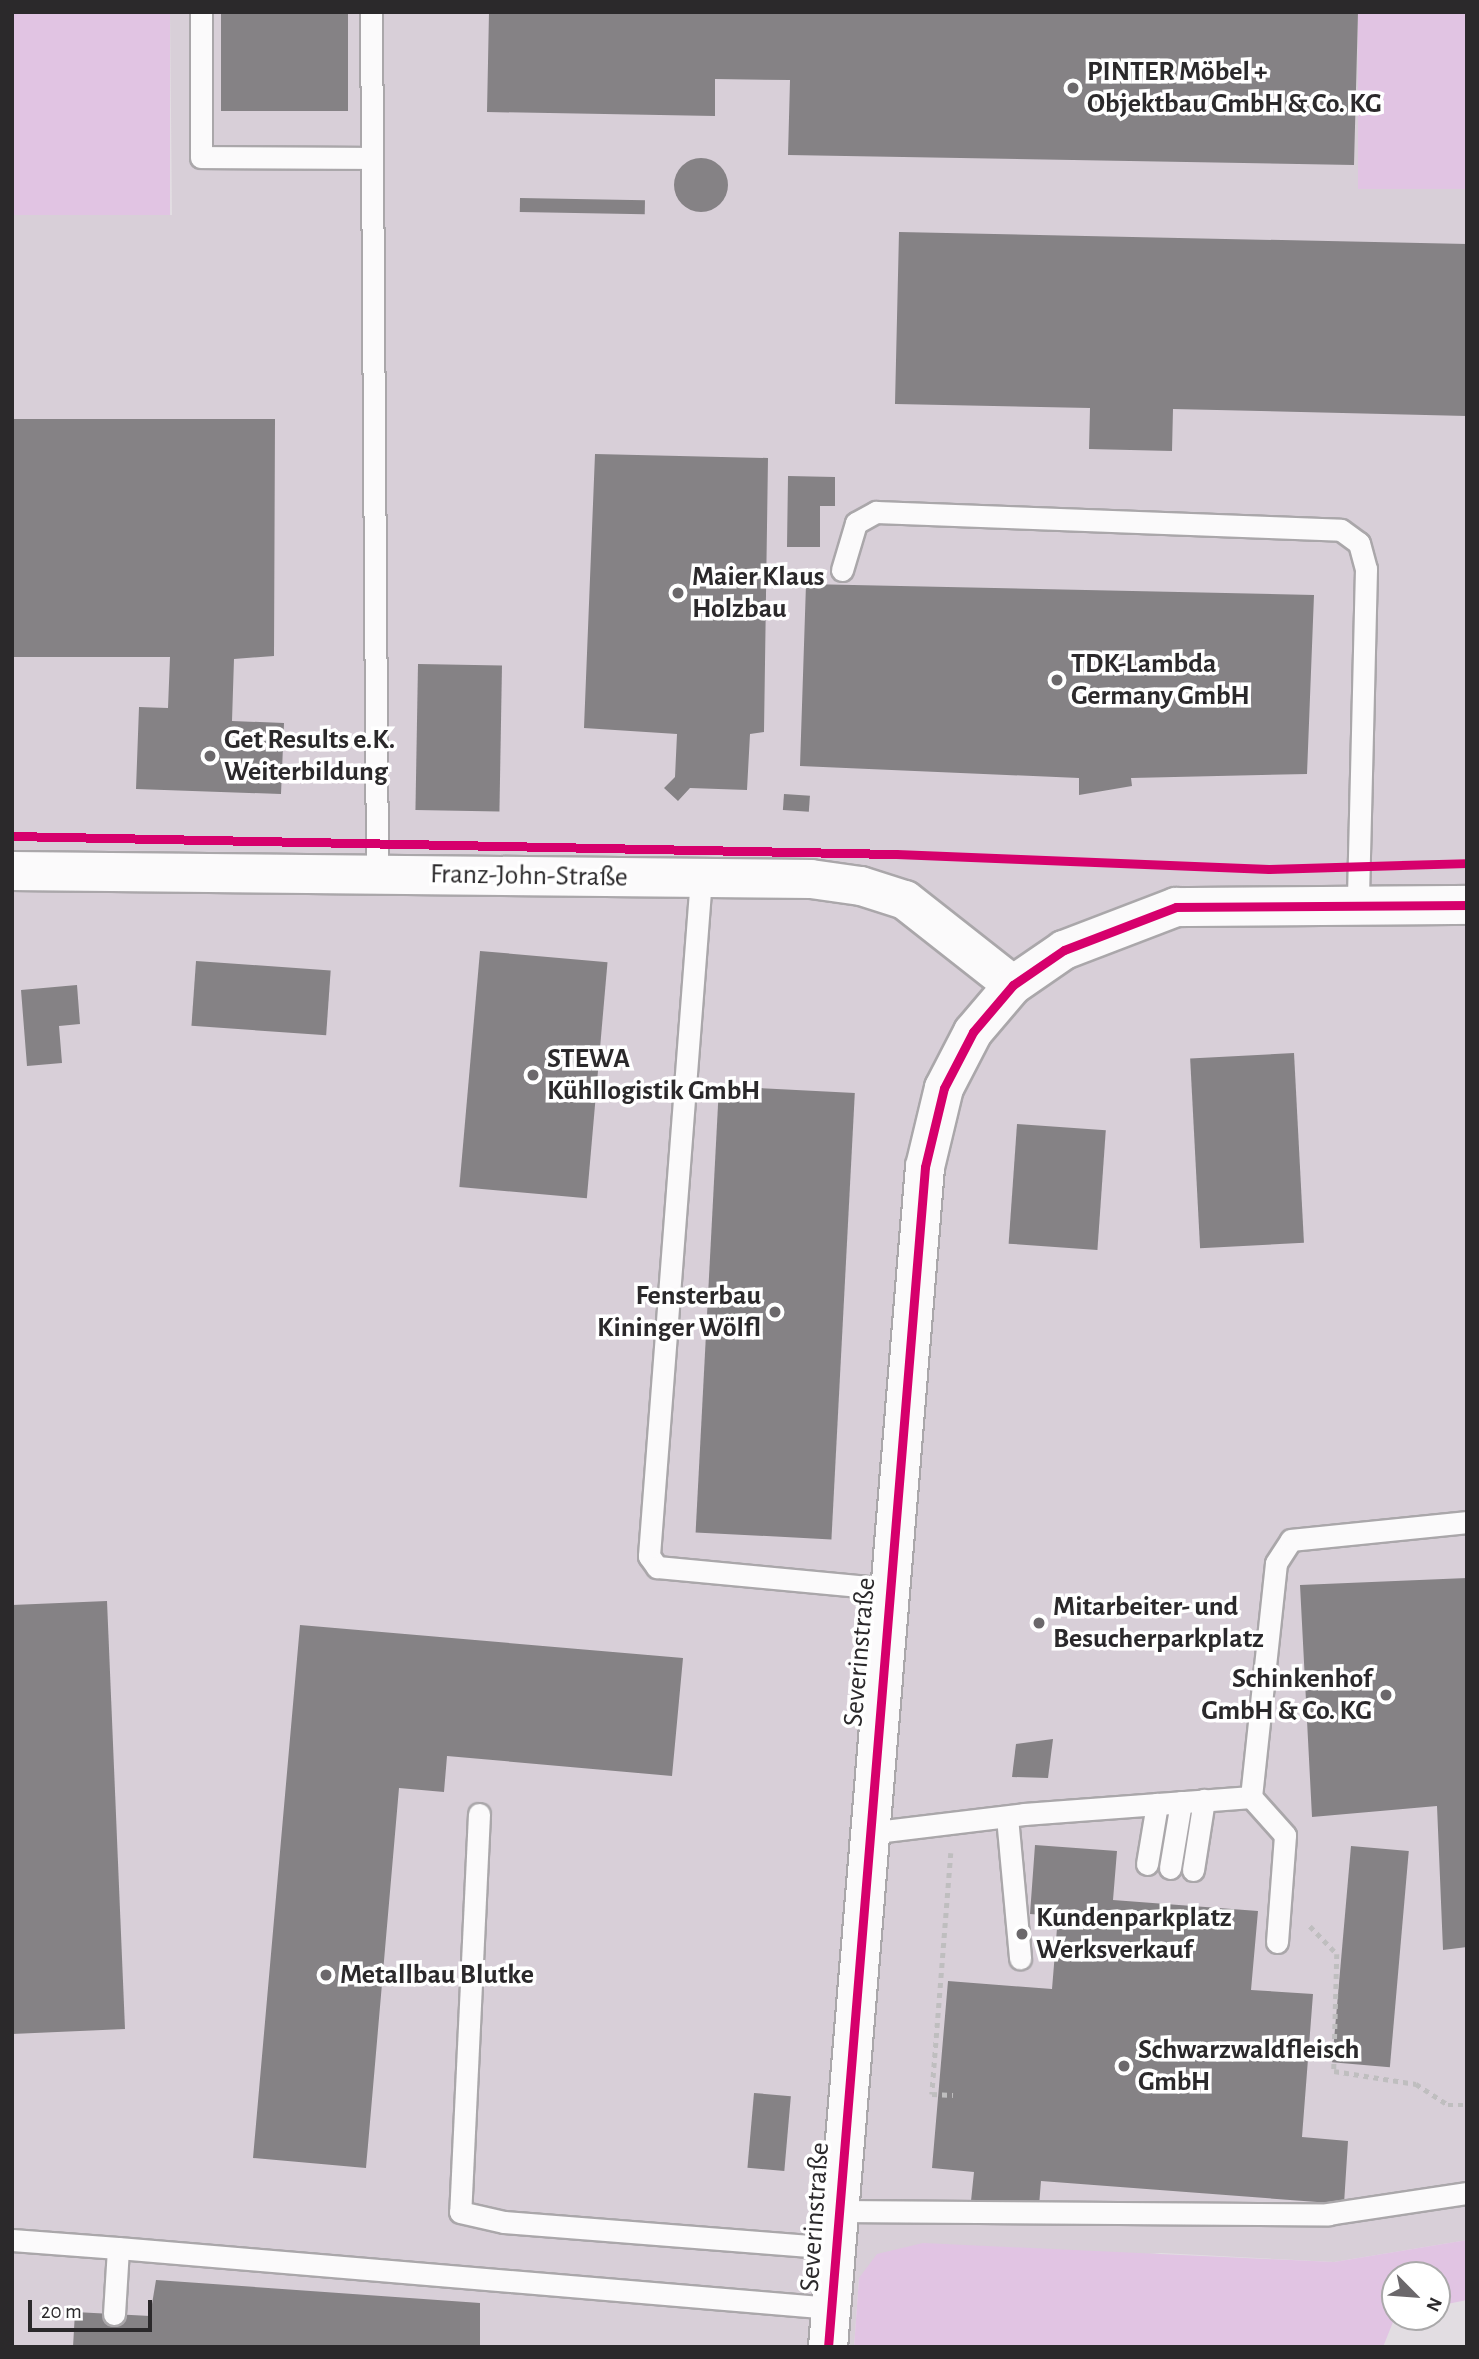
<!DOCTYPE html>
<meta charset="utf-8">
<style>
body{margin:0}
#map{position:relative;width:1479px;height:2359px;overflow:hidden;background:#e2dde2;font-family:"Alegreya Sans",sans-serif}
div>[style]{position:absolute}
.built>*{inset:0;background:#d8cfd8}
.green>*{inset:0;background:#e1c4e3;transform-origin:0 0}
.building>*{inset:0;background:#858285;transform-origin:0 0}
.round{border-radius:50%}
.path>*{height:4.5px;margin-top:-2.25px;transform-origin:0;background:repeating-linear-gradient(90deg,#bfbebf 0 5px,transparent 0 10px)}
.roads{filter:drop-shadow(2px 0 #aaa7aa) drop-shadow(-2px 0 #aaa7aa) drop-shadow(0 2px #aaa7aa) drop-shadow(0 -2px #aaa7aa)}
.service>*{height:21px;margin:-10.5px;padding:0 10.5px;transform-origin:10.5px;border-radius:10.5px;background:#fbfafb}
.minor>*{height:38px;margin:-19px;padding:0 19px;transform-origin:19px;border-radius:19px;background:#fbfafb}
.cycleway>*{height:9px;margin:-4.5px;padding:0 4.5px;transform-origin:4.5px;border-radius:4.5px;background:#d6006c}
.dots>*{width:19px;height:19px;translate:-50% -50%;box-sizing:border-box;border:4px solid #fff;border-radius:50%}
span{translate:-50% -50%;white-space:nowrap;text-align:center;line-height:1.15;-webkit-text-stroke:7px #fff;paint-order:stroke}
.poi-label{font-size:28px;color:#2b292b;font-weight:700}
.left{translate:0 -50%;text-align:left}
.right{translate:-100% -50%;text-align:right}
.street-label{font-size:28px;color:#2b292b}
.frame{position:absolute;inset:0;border:14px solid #2b292b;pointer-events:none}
.north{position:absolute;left:1381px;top:2261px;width:70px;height:70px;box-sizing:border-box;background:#fff;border:2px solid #aaa9aa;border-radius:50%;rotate:115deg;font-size:19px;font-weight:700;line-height:28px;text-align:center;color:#2b292b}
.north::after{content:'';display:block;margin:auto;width:24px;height:32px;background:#6b686b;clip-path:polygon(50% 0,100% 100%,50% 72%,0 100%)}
.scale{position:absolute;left:28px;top:2300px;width:124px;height:32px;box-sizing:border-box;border:4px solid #2b292b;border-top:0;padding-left:9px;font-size:21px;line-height:24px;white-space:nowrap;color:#2b292b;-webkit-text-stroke:5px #fff;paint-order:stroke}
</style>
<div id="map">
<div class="built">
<i style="clip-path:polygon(170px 12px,1467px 12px,1467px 2240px,1334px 2262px,1161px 2253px,859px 2278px,854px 2347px,12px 2347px,12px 215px,172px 215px)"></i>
</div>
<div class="green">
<i style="left:12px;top:12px;width:158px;height:203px"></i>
<i style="left:1358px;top:12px;width:109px;height:177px"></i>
<i style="clip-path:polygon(1467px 2240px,1467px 2300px,1437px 2306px,1437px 2275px,1395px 2275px,1395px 2317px,1383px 2347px,854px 2347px,859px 2278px,877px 2254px,923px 2243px,1334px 2262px)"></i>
</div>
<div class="building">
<i style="left:221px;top:12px;width:127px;height:99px"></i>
<i style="clip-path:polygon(489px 12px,1358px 12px,1354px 165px,788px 155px,790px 80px,715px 79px,715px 116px,487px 112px)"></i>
<i class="round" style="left:674px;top:158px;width:54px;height:54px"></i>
<i style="left:520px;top:198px;width:125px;height:14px;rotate:1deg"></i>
<i style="clip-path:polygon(899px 232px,1467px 244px,1467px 416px,1173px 409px,1172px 451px,1089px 449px,1090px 408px,895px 404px)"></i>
<i style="clip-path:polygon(12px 419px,275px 419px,274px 656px,234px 659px,232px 721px,284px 723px,281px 794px,136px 789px,139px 707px,168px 708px,170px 657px,12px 657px)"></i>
<i style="clip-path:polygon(595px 454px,768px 458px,764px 732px,750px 734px,747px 790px,690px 788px,678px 801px,664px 788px,675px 777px,677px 734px,584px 728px)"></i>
<i style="clip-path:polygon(788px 476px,835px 477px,835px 506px,820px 506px,820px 547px,787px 547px)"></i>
<i style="clip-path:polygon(806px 584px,1314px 595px,1307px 774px,1131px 778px,1132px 786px,1079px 795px,1079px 778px,800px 766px)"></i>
<i style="left:418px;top:664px;width:84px;height:146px;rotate:1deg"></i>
<i style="left:784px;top:794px;width:26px;height:16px;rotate:4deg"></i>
<i style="left:480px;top:951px;width:128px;height:237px;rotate:5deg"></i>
<i style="left:196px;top:961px;width:135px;height:65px;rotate:4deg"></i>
<i style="clip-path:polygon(77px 985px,80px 1024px,59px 1026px,62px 1063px,27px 1066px,21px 990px)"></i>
<i style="left:1294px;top:1053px;width:190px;height:104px;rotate:87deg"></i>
<i style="left:719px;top:1086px;width:136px;height:447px;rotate:3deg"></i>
<i style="left:1017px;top:1124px;width:89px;height:120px;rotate:4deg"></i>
<i style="clip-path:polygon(1467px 1578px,1467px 1947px,1443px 1950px,1437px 1806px,1312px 1817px,1300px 1585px)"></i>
<i style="clip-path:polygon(107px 1601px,125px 2029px,12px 2034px,12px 1605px)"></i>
<i style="clip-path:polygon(300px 1625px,683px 1658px,672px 1776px,447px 1756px,444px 1792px,399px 1788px,366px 2168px,253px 2158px)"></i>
<i style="clip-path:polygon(1053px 1739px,1048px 1778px,1012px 1777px,1016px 1744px)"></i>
<i style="clip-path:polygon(1035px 1845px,1117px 1851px,1113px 1900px,1258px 1911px,1251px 1990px,1313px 1994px,1302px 2137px,1348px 2141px,1344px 2204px,1041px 2181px,1039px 2206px,971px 2201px,974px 2172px,932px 2168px,948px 1981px,1052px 1989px,1058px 1916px,1030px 1914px)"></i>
<i style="left:1351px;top:1846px;width:58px;height:217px;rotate:5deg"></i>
<i style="left:754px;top:2093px;width:37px;height:75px;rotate:5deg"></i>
<i style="clip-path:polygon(156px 2280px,480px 2303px,480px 2347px,73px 2347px,75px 2312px,150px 2316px)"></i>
</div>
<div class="path">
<i style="left:951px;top:1853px;width:242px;rotate:94.5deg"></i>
<i style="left:932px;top:2094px;width:21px;rotate:3deg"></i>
<i style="left:1310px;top:1926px;width:39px;rotate:46deg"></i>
<i style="left:1337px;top:1954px;width:117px;rotate:91.5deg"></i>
<i style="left:1334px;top:2071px;width:83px;rotate:9deg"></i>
<i style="left:1416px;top:2084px;width:38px;rotate:33deg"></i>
<i style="left:1448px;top:2105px;width:19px"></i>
</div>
<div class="roads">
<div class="service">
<i style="left:201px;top:12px;width:145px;rotate:90deg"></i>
<i style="left:201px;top:157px;width:170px;rotate:0.3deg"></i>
<i style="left:371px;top:12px;width:862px;rotate:89.6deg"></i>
<i style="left:842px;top:570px;width:49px;rotate:-73.4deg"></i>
<i style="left:856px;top:523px;width:23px;rotate:-29deg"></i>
<i style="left:876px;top:512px;width:465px;rotate:2.2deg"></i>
<i style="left:1341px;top:530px;width:22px;rotate:36deg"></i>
<i style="left:1359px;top:543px;width:27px;rotate:75deg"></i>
<i style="left:1366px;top:569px;width:338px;rotate:91.4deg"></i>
<i style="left:701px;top:878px;width:680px;rotate:94.39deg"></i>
<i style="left:649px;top:1556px;width:14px;rotate:54deg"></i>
<i style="left:657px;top:1567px;width:233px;rotate:5.4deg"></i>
<i style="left:479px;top:1814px;width:398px;rotate:92.7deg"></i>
<i style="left:460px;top:2212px;width:45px;rotate:12.8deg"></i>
<i style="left:504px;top:2222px;width:332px;rotate:4.5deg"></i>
<i style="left:1007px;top:1817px;width:142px;rotate:84.7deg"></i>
<i style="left:868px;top:1833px;width:157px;rotate:-6.9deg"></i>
<i style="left:1024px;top:1814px;width:228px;rotate:-4.3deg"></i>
<i style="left:1147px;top:1864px;width:61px;rotate:-80.5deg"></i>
<i style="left:1170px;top:1868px;width:67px;rotate:-80.5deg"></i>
<i style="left:1193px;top:1870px;width:71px;rotate:-81.1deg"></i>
<i style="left:1277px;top:1942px;width:107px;rotate:-85.7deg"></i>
<i style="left:1285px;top:1835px;width:51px;rotate:-131.8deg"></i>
<i style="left:1251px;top:1797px;width:235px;rotate:-83.9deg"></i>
<i style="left:1276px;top:1563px;width:27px;rotate:-57deg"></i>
<i style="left:1291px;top:1540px;width:177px;rotate:-5.8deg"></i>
<i style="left:838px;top:2211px;width:490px;rotate:0.4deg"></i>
<i style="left:1328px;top:2214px;width:141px;rotate:-8.6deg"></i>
<i style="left:12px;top:2240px;width:106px;rotate:4.3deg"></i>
<i style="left:114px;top:2314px;width:66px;rotate:-86.5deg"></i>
<i style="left:118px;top:2248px;width:716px;rotate:4.81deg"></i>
</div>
<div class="minor">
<i style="left:12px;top:871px;width:799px;rotate:0.57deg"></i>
<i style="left:811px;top:879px;width:50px;rotate:8deg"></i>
<i style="left:861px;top:886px;width:46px;rotate:17.7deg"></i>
<i style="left:905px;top:900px;width:137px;rotate:38.2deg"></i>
<i style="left:828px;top:2347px;width:1184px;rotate:-85.3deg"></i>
<i style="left:925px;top:1167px;width:81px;rotate:-76.5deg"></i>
<i style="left:944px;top:1088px;width:63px;rotate:-62.6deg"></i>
<i style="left:973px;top:1032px;width:62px;rotate:-49.6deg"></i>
<i style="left:1013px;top:985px;width:62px;rotate:-34.5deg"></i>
<i style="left:1064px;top:950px;width:120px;rotate:-21deg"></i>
<i style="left:1176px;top:907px;width:291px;rotate:-0.4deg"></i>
</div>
</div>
<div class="cycleway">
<i style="left:12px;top:836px;width:884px;rotate:1.17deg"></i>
<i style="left:896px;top:854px;width:373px;rotate:2.3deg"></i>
<i style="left:1269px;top:869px;width:198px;rotate:-1.7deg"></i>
<i style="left:828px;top:2347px;width:1184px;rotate:-85.3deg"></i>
<i style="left:925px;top:1167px;width:81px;rotate:-76.5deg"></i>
<i style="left:944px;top:1088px;width:63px;rotate:-62.6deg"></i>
<i style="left:973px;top:1032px;width:62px;rotate:-49.6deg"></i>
<i style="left:1013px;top:985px;width:62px;rotate:-34.5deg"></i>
<i style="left:1064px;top:950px;width:120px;rotate:-21deg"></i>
<i style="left:1176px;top:907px;width:291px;rotate:-0.4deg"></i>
</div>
<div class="dots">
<i style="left:1073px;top:88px;background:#6b686b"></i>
<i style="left:678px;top:593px;background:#6b686b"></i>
<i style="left:1057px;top:680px;background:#6b686b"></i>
<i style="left:210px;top:756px;background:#6b686b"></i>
<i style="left:533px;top:1075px;background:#6b686b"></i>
<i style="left:775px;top:1312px;background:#6b686b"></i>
<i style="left:1039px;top:1623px;background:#6b686b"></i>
<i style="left:1386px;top:1695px;background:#6b686b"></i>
<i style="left:1022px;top:1934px;background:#6b686b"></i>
<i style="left:326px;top:1975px;background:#6b686b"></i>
<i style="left:1124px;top:2066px;background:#6b686b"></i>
</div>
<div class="poi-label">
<span class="left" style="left:1087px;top:88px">PINTER Möbel +<br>Objektbau GmbH &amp; Co. KG</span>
<span class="left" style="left:692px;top:593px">Maier Klaus<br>Holzbau</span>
<span class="left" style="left:1071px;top:680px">TDK-Lambda<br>Germany GmbH</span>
<span class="left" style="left:224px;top:756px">Get Results e.K.<br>Weiterbildung</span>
<span class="left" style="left:547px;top:1075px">STEWA<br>Kühllogistik GmbH</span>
<span class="right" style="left:761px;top:1312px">Fensterbau<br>Kininger Wölfl</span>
<span class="left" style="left:1053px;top:1623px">Mitarbeiter- und<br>Besucherparkplatz</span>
<span class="right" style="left:1372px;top:1695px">Schinkenhof<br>GmbH &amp; Co. KG</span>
<span class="left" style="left:1036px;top:1934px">Kundenparkplatz<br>Werksverkauf</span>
<span class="left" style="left:340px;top:1975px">Metallbau Blutke</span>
<span class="left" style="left:1138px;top:2066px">Schwarzwaldfleisch<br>GmbH</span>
</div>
<div class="street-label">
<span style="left:529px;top:876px;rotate:1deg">Franz-John-Straße</span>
<span style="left:860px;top:1652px;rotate:-85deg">Severinstraße</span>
<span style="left:815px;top:2217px;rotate:-86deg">Severinstraße</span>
</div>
<div class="frame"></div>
<div class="north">N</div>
<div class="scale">20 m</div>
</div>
